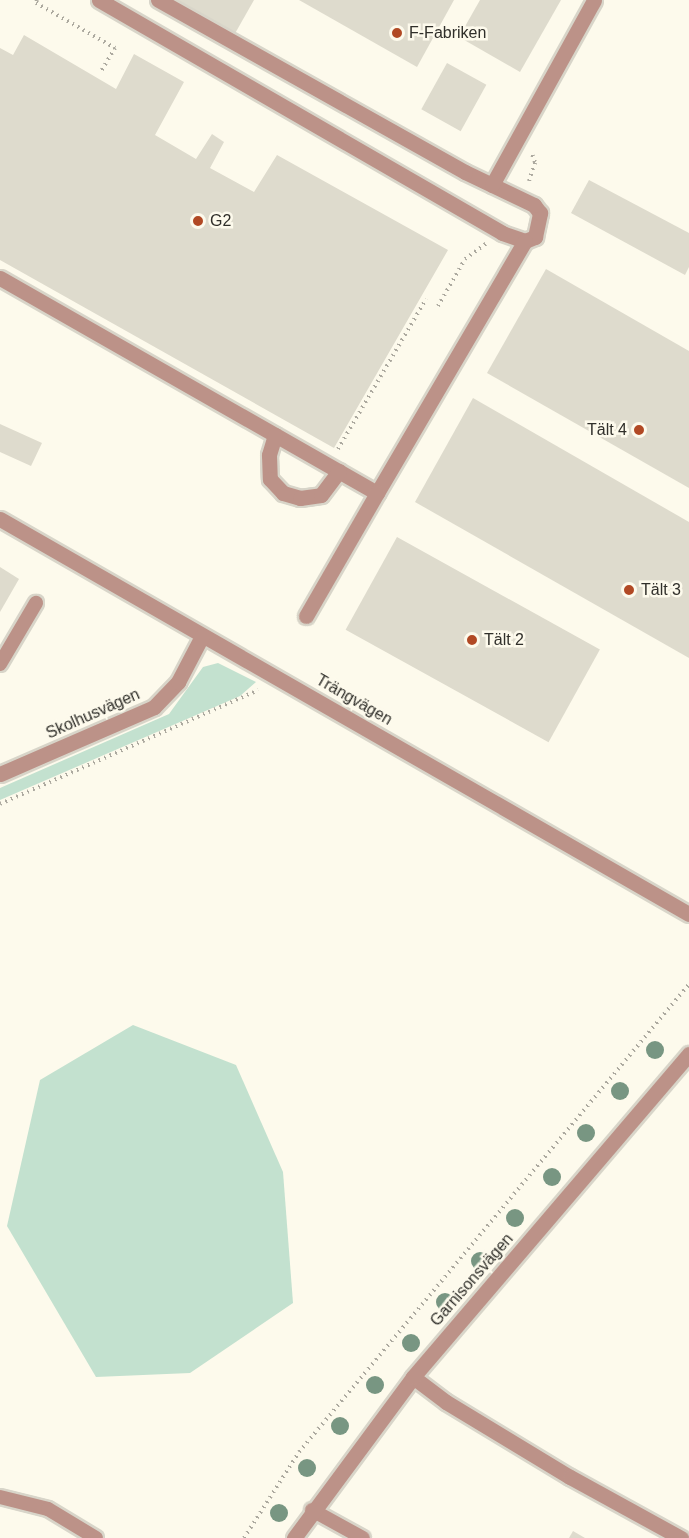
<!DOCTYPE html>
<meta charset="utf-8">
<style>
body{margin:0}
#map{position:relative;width:689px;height:1538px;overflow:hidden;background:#fdfaec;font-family:Helvetica,sans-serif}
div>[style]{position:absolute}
.green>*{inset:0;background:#c3e1cf}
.building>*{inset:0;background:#dedbcd;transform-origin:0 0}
.path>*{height:4px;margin-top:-2px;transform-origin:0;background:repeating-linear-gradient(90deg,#aca99f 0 1.5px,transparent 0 6px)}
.roads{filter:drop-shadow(2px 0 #d8d5c9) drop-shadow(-2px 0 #d8d5c9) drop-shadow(0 2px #d8d5c9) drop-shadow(0 -2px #d8d5c9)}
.lane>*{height:14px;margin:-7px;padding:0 7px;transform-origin:7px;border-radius:7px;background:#bc9288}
.street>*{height:15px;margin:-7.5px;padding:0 7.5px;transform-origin:7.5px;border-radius:7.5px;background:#bc9288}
.trees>*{width:18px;height:18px;margin:-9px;border-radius:50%;background:#789682}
.dots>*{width:16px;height:16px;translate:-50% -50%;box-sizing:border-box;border:3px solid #fdfaec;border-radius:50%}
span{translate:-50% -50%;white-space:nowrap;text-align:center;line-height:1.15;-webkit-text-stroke:5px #fdfaec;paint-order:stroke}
.poi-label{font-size:16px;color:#302f2a}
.left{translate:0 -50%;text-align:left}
.right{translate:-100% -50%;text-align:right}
.street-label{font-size:16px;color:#302f2a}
</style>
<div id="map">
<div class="green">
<i style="clip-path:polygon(218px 663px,256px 682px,240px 696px,0 800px,0 788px,169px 714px,203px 667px)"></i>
<i style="clip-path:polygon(133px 1025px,236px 1065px,283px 1172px,293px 1303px,190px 1373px,96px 1377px,7px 1226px,40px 1080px)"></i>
</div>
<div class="building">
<i style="clip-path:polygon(167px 0,254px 0,233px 37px)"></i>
<i style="clip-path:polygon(299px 0,454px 0,417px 67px)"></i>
<i style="clip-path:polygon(480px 0,561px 0,520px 72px,459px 37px)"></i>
<i style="clip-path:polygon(24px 35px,116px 89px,134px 54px,184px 82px,155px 135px,196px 159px,212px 134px,224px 142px,210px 168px,254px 192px,277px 155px,448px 250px,334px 448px,0 260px,0 48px,13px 55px)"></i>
<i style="left:447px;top:63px;width:45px;height:53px;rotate:29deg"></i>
<i style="clip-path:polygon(589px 180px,689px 233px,689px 267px,685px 275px,571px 213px)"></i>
<i style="clip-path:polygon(546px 269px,689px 351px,689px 488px,487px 373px)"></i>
<i style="clip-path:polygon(473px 398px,689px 522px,689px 658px,415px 502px)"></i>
<i style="clip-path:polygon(0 424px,42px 443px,31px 466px,0 452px)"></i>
<i style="left:397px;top:537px;width:232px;height:106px;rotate:29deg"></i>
<i style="clip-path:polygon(0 567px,19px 579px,0 612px)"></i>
<i style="clip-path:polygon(573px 1531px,585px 1538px,569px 1538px)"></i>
</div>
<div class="path">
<i style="left:37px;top:0;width:3px;rotate:108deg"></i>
<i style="left:36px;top:3px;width:91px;rotate:29.7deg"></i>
<i style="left:115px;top:48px;width:26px;rotate:121deg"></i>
<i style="left:529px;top:181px;width:20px;rotate:-72deg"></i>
<i style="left:535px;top:162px;width:9px;rotate:-111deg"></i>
<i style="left:438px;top:306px;width:54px;rotate:-60.1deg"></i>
<i style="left:465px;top:259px;width:26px;rotate:-36deg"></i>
<i style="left:338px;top:449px;width:174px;rotate:-59.6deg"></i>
<i style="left:0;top:804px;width:282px;rotate:-23.8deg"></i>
<i style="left:244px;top:1538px;width:102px;rotate:-57.4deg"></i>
<i style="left:299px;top:1452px;width:609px;rotate:-50.19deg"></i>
</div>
<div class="roads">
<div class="lane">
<i style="left:0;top:664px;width:71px;rotate:-59.5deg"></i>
<i style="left:0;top:1497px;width:49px;rotate:14deg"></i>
<i style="left:48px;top:1509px;width:56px;rotate:31.1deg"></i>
<i style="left:312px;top:1510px;width:58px;rotate:28.8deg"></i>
</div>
<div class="street">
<i style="left:99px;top:0;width:466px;rotate:30deg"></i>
<i style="left:502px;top:233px;width:24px;rotate:19deg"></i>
<i style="left:525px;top:241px;width:11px;rotate:-22deg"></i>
<i style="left:535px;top:237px;width:25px;rotate:-78deg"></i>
<i style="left:540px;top:213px;width:10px;rotate:-127deg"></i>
<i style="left:534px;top:205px;width:76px;rotate:-154.4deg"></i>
<i style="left:465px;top:172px;width:352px;rotate:-150.7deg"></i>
<i style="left:492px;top:185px;width:211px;rotate:-61.1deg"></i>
<i style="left:0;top:278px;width:434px;rotate:29.7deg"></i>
<i style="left:377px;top:493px;width:292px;rotate:-59.6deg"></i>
<i style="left:275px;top:435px;width:21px;rotate:107deg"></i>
<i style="left:269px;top:455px;width:24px;rotate:88deg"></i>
<i style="left:270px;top:479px;width:19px;rotate:47deg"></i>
<i style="left:283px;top:493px;width:18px;rotate:16deg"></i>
<i style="left:300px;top:498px;width:21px;rotate:-8deg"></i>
<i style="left:321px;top:495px;width:30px;rotate:-53deg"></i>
<i style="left:0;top:519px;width:794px;rotate:29.83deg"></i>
<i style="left:306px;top:616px;width:142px;rotate:-60deg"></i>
<i style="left:0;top:774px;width:168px;rotate:-23.5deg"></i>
<i style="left:154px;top:707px;width:35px;rotate:-46deg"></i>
<i style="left:178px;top:682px;width:52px;rotate:-62.4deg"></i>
<i style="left:413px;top:1377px;width:41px;rotate:37.1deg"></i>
<i style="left:446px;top:1402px;width:145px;rotate:31.2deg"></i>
<i style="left:570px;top:1477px;width:127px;rotate:28.8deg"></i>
<i style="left:294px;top:1538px;width:200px;rotate:-53.5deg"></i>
<i style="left:413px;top:1377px;width:425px;rotate:-49.5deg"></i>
</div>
</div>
<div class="trees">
<i style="left:655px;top:1050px"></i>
<i style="left:620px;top:1091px"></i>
<i style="left:586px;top:1133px"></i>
<i style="left:552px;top:1177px"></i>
<i style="left:515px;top:1218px"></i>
<i style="left:480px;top:1261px"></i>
<i style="left:445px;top:1302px"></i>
<i style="left:411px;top:1343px"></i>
<i style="left:375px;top:1385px"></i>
<i style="left:340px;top:1426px"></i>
<i style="left:307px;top:1468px"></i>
<i style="left:279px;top:1513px"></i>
</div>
<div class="dots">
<i style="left:397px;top:33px;background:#b14924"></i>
<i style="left:198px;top:221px;background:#b14924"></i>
<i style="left:639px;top:430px;background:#b14924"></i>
<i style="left:629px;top:590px;background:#b14924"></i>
<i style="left:472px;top:640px;background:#b14924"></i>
</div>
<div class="poi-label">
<span class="left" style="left:409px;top:33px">F-Fabriken</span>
<span class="left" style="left:210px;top:221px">G2</span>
<span class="right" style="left:627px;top:430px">Tält 4</span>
<span class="left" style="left:641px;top:590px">Tält 3</span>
<span class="left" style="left:484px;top:640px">Tält 2</span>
</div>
<div class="street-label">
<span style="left:354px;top:700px;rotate:30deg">Trängvägen</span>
<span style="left:93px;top:714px;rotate:-24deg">Skolhusvägen</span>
<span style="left:472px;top:1280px;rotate:-49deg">Garnisonsvägen</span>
</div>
</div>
